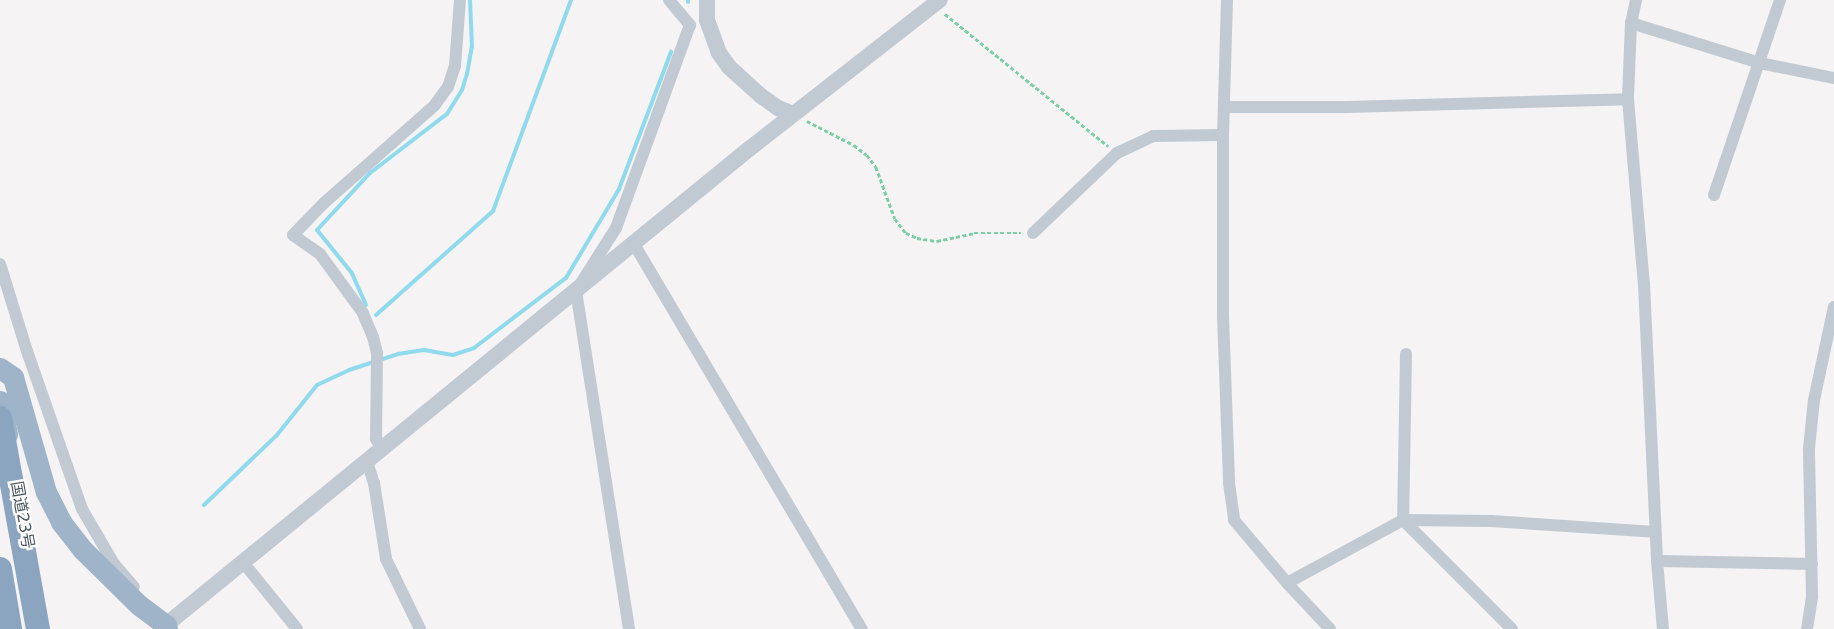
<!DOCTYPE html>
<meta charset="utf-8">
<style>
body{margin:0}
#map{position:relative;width:1834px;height:629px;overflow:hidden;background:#f5f3f3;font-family:"DejaVu Sans","Noto Sans JP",sans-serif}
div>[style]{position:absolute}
.stream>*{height:4px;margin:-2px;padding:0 2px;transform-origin:2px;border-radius:2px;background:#90daee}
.path>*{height:2.5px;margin-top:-1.25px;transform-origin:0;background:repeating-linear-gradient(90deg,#7ad0a6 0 4px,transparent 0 6.5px)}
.minor>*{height:12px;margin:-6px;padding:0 6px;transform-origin:6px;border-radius:6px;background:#c1cad2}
.tertiary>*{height:16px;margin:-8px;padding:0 8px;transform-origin:8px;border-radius:8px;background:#c1cad2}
.trunk>*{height:21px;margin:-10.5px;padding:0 10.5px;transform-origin:10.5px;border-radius:10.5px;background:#9fb4c9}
.motorway>*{height:24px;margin:-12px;padding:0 12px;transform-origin:12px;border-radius:12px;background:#8ba5c1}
span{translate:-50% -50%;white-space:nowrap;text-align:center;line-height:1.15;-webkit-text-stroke:5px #fff;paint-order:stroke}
.street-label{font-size:16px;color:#4a5661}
</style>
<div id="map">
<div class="stream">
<i style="left:688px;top:2px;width:2px;rotate:-90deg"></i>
<i style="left:366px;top:305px;width:36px;rotate:-114deg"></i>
<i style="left:351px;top:272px;width:54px;rotate:-129deg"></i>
<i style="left:317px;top:230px;width:78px;rotate:-47.1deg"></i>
<i style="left:370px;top:173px;width:97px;rotate:-37.5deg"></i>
<i style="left:447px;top:114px;width:28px;rotate:-58deg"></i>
<i style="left:462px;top:90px;width:17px;rotate:-73deg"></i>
<i style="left:467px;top:74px;width:27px;rotate:-80deg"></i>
<i style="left:472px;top:47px;width:47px;rotate:-92.4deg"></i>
<i style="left:376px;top:315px;width:157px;rotate:-41.6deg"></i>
<i style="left:493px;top:211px;width:225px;rotate:-69.7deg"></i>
<i style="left:204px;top:505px;width:101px;rotate:-43.8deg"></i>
<i style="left:277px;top:435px;width:64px;rotate:-51.3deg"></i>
<i style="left:317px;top:385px;width:35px;rotate:-25deg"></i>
<i style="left:349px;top:370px;width:52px;rotate:-18.1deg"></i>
<i style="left:398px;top:354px;width:26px;rotate:-9deg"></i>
<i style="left:424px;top:350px;width:29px;rotate:10deg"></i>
<i style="left:453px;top:355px;width:22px;rotate:-18deg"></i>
<i style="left:474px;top:348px;width:116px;rotate:-37.3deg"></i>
<i style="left:566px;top:278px;width:104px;rotate:-59.2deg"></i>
<i style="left:619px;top:189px;width:147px;rotate:-69.2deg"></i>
</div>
<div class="path">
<i style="left:945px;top:14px;width:210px;rotate:39deg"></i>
<i style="left:807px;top:121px;width:53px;rotate:27.1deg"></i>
<i style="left:854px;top:145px;width:16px;rotate:38deg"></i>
<i style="left:867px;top:155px;width:15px;rotate:53deg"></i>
<i style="left:876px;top:167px;width:55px;rotate:69.9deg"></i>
<i style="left:895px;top:219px;width:18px;rotate:52deg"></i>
<i style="left:906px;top:233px;width:12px;rotate:24deg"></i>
<i style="left:917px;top:238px;width:20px;rotate:9deg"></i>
<i style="left:937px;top:241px;width:38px;rotate:-12deg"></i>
<i style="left:974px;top:233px;width:47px"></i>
</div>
<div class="minor">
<i style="left:669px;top:0;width:33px;rotate:50deg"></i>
<i style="left:1227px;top:0;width:135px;rotate:91.7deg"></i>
<i style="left:1223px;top:135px;width:181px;rotate:90deg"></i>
<i style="left:1223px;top:316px;width:167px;rotate:87.9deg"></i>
<i style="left:1229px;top:483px;width:37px;rotate:82deg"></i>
<i style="left:1234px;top:520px;width:82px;rotate:49.9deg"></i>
<i style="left:1287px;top:583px;width:63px;rotate:46.9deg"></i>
<i style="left:1636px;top:0;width:24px;rotate:102deg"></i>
<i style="left:1631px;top:23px;width:76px;rotate:92.3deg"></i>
<i style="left:1628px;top:99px;width:186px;rotate:85.1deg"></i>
<i style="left:1644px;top:284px;width:277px;rotate:87.3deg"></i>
<i style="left:1657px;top:561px;width:68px;rotate:85deg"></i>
<i style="left:1631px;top:23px;width:135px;rotate:17.2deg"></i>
<i style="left:1760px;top:63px;width:76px;rotate:11.5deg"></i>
<i style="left:1224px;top:107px;width:123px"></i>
<i style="left:1347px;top:107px;width:281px;rotate:-1.6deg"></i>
<i style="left:1714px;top:195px;width:206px;rotate:-71.3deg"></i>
<i style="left:1033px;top:233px;width:116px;rotate:-43.6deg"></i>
<i style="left:1117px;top:153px;width:40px;rotate:-25deg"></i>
<i style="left:1153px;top:136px;width:70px;rotate:-0.8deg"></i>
<i style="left:634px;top:244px;width:447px;rotate:59.4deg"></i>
<i style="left:0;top:264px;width:91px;rotate:72.8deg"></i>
<i style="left:27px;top:351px;width:167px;rotate:70.8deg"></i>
<i style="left:82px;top:509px;width:64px;rotate:59.8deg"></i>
<i style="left:114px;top:564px;width:30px;rotate:49deg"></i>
<i style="left:1406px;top:354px;width:166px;rotate:91deg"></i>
<i style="left:1403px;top:520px;width:154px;rotate:45deg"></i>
<i style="left:382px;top:449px;width:12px;rotate:-121deg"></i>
<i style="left:376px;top:439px;width:86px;rotate:-89.3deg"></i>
<i style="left:377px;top:353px;width:16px;rotate:-104deg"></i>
<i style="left:373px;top:337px;width:26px;rotate:-113deg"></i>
<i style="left:363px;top:313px;width:73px;rotate:-126.1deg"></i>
<i style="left:320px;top:254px;width:33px;rotate:-145deg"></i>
<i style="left:293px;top:235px;width:45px;rotate:-45.9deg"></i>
<i style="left:324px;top:203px;width:147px;rotate:-41.4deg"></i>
<i style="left:434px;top:106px;width:24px;rotate:-54deg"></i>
<i style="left:448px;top:87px;width:22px;rotate:-72deg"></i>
<i style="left:455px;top:66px;width:66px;rotate:-85.7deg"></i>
<i style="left:365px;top:462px;width:7px;rotate:56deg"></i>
<i style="left:369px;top:468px;width:16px;rotate:72deg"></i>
<i style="left:374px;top:483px;width:77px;rotate:81deg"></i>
<i style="left:386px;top:559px;width:78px;rotate:64.1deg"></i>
<i style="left:242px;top:561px;width:87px;rotate:51deg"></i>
<i style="left:1657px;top:561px;width:155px;rotate:1.1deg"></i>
<i style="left:1287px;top:583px;width:132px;rotate:-28.5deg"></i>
<i style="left:1403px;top:520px;width:88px;rotate:0.7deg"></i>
<i style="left:1491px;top:521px;width:164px;rotate:3.8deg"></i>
<i style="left:629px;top:629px;width:342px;rotate:-98.9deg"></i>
<i style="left:576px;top:291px;width:75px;rotate:-57.6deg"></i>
<i style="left:616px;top:228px;width:216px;rotate:-70deg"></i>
<i style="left:1807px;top:629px;width:33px;rotate:-81deg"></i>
<i style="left:1812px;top:596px;width:148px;rotate:-91.2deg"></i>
<i style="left:1809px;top:448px;width:48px;rotate:-84.1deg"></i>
<i style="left:1814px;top:400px;width:95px;rotate:-77.9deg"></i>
</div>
<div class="tertiary">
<i style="left:707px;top:0;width:20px;rotate:90deg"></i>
<i style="left:707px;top:20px;width:35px;rotate:70deg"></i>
<i style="left:719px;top:53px;width:17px;rotate:54deg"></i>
<i style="left:729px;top:67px;width:43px;rotate:42.2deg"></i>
<i style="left:761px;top:96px;width:21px;rotate:35deg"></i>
<i style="left:778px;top:108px;width:16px;rotate:22deg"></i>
<i style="left:161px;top:629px;width:759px;rotate:-39.23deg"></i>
<i style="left:749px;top:149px;width:242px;rotate:-38deg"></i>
</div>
<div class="trunk">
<i style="left:0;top:368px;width:16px;rotate:35deg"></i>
<i style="left:13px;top:377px;width:120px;rotate:74deg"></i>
<i style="left:46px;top:492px;width:34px;rotate:63deg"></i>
<i style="left:61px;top:522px;width:36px;rotate:52deg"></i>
<i style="left:83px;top:550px;width:78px;rotate:44.5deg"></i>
<i style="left:139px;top:605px;width:34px;rotate:37deg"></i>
<i style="left:166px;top:625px;width:4px;rotate:76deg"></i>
<i style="left:0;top:401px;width:34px;rotate:78deg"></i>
</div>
<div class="motorway">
<i style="left:0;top:418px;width:214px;rotate:79.8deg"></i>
<i style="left:0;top:569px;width:61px;rotate:80.5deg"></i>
</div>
<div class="street-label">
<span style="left:22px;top:515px;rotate:80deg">国道23号</span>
</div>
</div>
